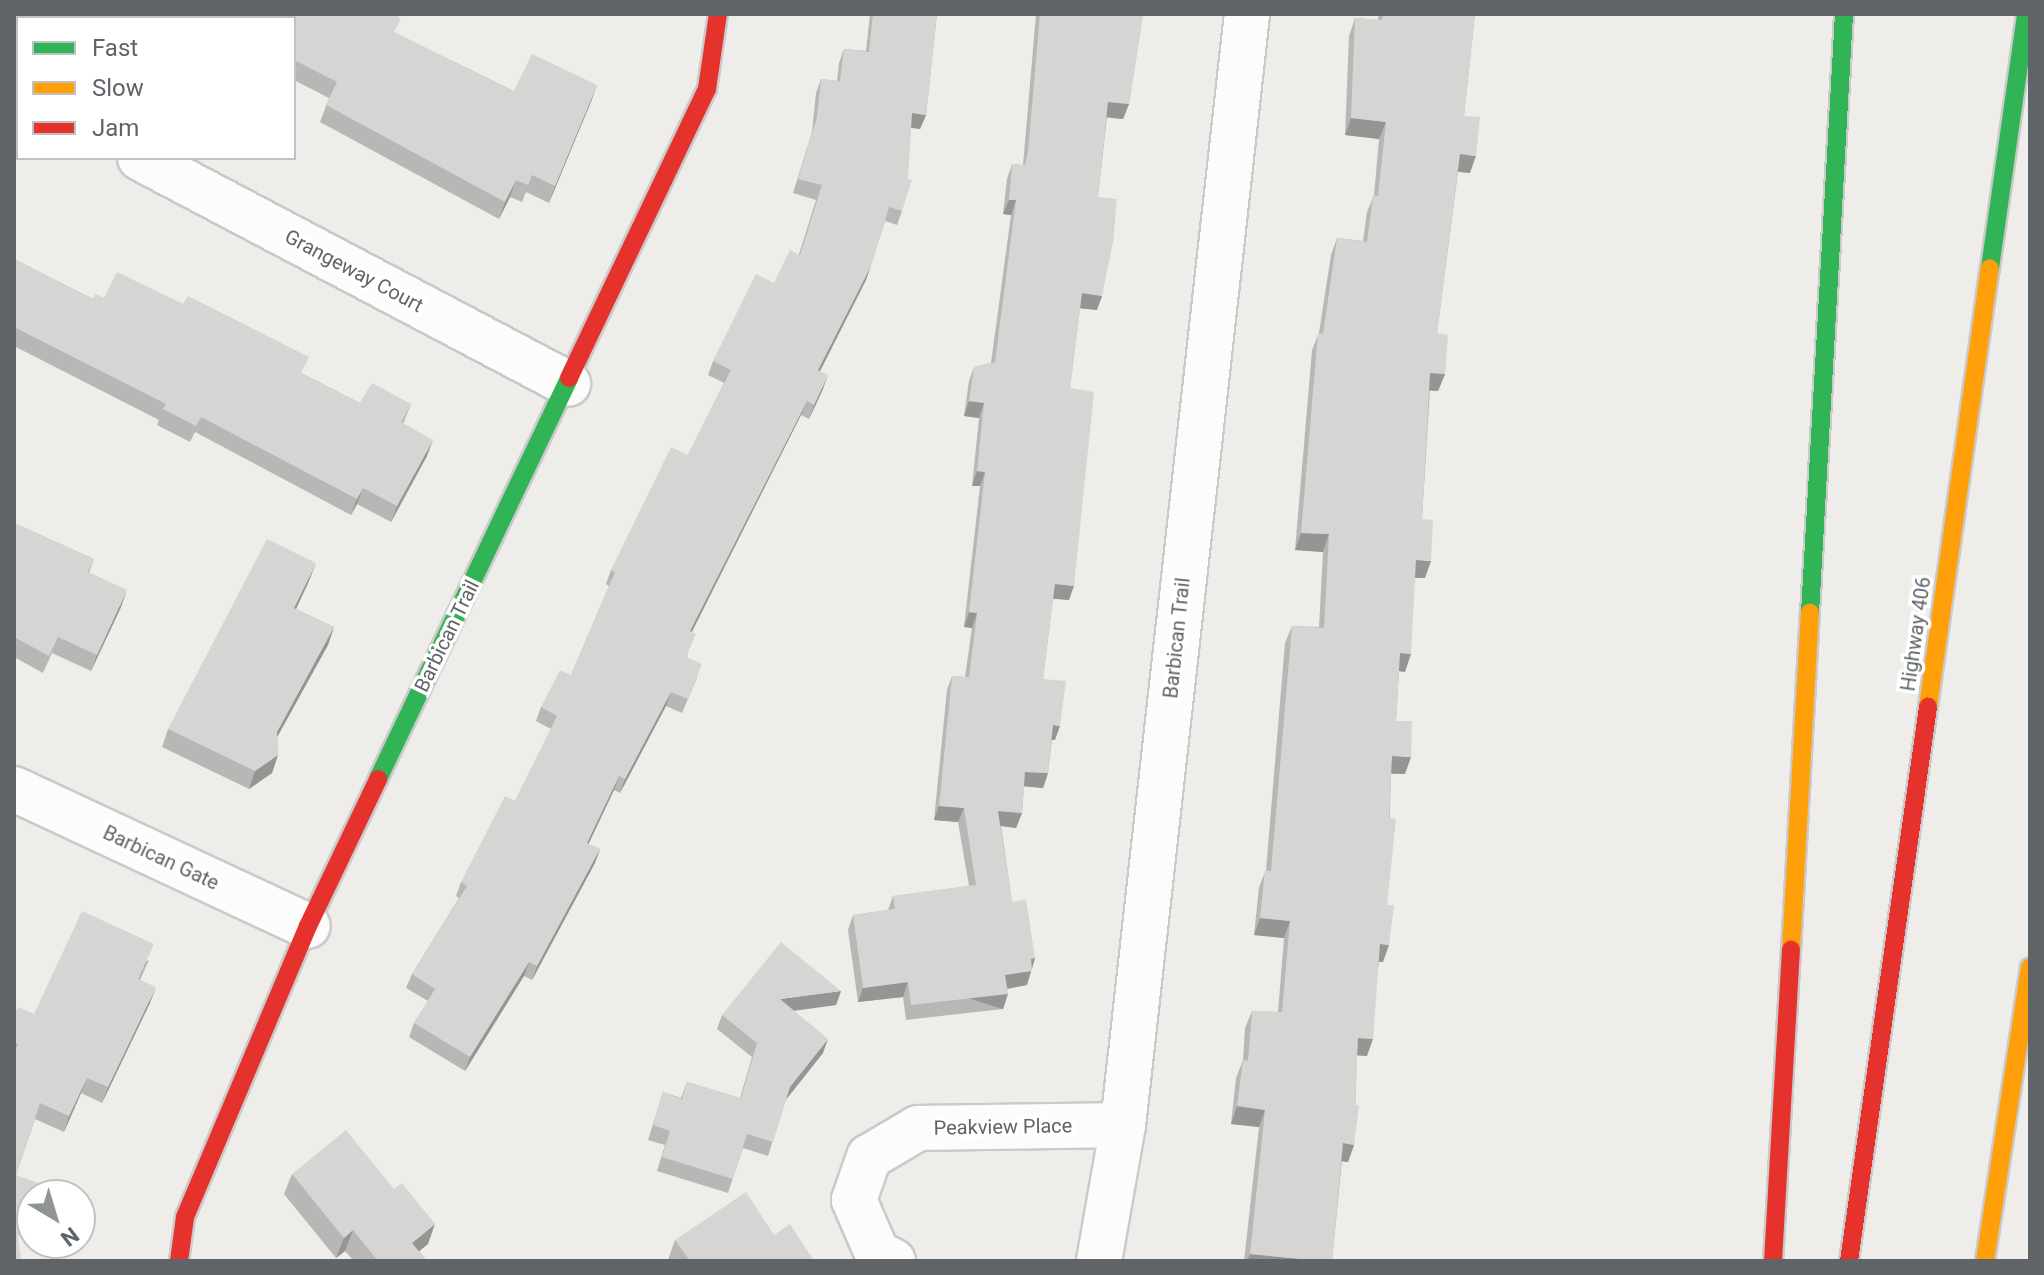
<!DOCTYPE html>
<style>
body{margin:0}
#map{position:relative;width:2044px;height:1275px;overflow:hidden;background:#efede9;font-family:Roboto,sans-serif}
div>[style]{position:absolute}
.path>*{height:5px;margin-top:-2.5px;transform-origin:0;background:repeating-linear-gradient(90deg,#c8ceca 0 8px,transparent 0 12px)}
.roads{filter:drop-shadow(2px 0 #cacaca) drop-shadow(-2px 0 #cacaca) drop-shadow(0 2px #cacaca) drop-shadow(0 -2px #cacaca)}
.street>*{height:44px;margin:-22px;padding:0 22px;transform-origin:22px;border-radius:22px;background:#fdfcfc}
.fast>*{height:18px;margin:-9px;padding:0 9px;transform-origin:9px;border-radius:9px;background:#30b455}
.slow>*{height:18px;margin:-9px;padding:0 9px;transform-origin:9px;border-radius:9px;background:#ff9f0a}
.jam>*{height:18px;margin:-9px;padding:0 9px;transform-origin:9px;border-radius:9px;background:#e5322d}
.wall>*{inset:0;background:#b8b7b5}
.shaded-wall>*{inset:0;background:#969594;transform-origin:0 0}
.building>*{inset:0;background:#d6d5d3}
span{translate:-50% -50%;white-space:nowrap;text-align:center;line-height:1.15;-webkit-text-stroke:7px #fff;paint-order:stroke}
.street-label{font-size:20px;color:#5e6468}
.frame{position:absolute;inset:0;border:16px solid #5e6468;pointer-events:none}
.legend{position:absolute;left:16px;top:16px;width:280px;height:144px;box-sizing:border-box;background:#fff;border:2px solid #bfc1c3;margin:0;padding:10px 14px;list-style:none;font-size:24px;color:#5e6468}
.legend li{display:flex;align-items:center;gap:16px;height:40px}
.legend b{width:40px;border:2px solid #bfc1c3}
.north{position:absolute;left:16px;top:1179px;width:80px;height:80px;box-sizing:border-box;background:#fff;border:2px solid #bfc1c3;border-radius:50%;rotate:142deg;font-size:22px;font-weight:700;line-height:32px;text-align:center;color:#5e6468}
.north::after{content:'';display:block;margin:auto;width:28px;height:36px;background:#919495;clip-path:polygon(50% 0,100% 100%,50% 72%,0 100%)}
</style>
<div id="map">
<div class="path">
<i style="left:14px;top:89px;width:5px;rotate:37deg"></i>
</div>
<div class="roads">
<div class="street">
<i style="left:140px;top:158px;width:484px;rotate:27.8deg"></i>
<i style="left:14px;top:789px;width:324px;rotate:25deg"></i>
<i style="left:893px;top:1261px;width:18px;rotate:-153deg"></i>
<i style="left:877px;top:1253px;width:58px;rotate:-113.5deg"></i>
<i style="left:854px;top:1200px;width:46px;rotate:-70.8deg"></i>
<i style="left:869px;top:1157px;width:57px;rotate:-30.6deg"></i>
<i style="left:918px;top:1128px;width:205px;rotate:-0.8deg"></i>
<i style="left:1099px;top:1261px;width:138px;rotate:-80deg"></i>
<i style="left:1123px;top:1125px;width:1118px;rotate:-83.63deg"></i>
</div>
<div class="fast">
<i style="left:1990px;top:268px;width:257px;rotate:-81.9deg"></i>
<i style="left:1810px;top:613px;width:600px;rotate:-86.75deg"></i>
<i style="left:378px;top:779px;width:444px;rotate:-64.5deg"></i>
</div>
<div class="slow">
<i style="left:1928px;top:707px;width:443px;rotate:-82deg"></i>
<i style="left:1791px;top:950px;width:338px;rotate:-86.8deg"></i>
<i style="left:1985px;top:1261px;width:297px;rotate:-81.3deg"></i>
</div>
<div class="jam">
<i style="left:569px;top:378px;width:320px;rotate:-64.5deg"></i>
<i style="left:707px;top:89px;width:76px;rotate:-81.7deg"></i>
<i style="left:179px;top:1261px;width:44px;rotate:-82.2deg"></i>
<i style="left:185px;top:1217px;width:316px;rotate:-67.1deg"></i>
<i style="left:308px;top:926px;width:163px;rotate:-64.5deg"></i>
<i style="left:1773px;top:1261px;width:312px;rotate:-86.7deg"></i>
<i style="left:1849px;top:1261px;width:560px;rotate:-81.88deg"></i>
</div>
</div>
<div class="wall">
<i style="clip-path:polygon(870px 14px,937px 14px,926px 115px,920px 129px,911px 128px,902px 211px,897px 225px,885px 221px,866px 280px,820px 371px,823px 389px,809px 419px,801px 415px,692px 632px,687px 657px,697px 678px,682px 713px,666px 706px,620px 793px,614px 790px,588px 844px,600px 849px,595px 863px,532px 980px,524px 976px,465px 1071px,409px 1037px,414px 1023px,428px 1001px,406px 988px,412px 974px,459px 898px,456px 896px,461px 882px,515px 801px,551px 729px,536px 721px,541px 707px,571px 675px,609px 586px,606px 584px,611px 570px,688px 455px,724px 383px,708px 375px,713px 361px,774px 283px,799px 254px,816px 200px,793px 193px,812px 132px,816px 93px,821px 79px,837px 81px,839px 63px,844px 49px,866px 51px)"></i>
<i style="clip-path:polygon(1036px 14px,1143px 14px,1129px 104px,1123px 119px,1107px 117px,1098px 197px,1102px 296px,1097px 310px,1080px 308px,1070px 388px,1069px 600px,1053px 599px,1043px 679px,1055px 740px,1052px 740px,1048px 773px,1043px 788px,1024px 786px,1022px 813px,1016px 828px,1001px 826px,1012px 902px,1035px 958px,1027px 985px,1007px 989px,1003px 1009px,906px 1020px,903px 997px,858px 1002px,848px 930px,853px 915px,888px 910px,893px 896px,969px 886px,958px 822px,934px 820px,947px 690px,952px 676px,965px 677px,972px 628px,964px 627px,980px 486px,972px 486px,979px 418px,964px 416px,969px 381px,974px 367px,991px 363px,1011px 215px,1003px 214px,1007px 179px,1012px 164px,1023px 165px)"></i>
<i style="clip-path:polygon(1378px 14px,1475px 14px,1464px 116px,1470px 173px,1458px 172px,1437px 333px,1445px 374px,1438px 391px,1430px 390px,1422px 519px,1425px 578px,1415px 578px,1405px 672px,1399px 671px,1396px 721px,1405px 774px,1391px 774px,1387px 905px,1383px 962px,1379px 962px,1367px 1056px,1357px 1055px,1354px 1145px,1348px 1162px,1342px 1161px,1332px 1261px,1244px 1261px,1259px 1127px,1231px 1124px,1236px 1078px,1243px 1060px,1245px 1028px,1252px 1011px,1278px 1012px,1284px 938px,1254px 935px,1259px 887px,1266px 870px,1285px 643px,1292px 626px,1319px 627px,1323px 552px,1295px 550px,1312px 350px,1319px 333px,1331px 255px,1337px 238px,1363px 241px,1367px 212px,1374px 195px,1379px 139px,1345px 135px,1349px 36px,1355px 18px,1378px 20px)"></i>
<i style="clip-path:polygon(294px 18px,395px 33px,514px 91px,597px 85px,549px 203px,526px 192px,522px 202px,510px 197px,499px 219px,320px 122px,329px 98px,294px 80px)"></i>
<i style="clip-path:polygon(14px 259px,93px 299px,104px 298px,303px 374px,360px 403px,411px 404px,403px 424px,427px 456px,391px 522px,357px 504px,351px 515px,195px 432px,190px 442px,157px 425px,159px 420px,14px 346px)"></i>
<i style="clip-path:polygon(14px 523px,94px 559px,89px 573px,121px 607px,91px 671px,52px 653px,43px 673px,14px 657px)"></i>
<i style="clip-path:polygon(309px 581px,296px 609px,334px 627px,328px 645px,277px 737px,278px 755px,272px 773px,249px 789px,162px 747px,168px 729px)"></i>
<i style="clip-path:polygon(149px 960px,140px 980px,150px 1003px,102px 1103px,81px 1093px,64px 1132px,35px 1119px,16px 1175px,18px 1237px,14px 1261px,14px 1015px,34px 1014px)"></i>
<i style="clip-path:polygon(841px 991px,836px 1005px,794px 1011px,823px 1053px,786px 1099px,768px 1156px,743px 1148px,728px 1193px,657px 1171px,665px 1145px,648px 1140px,663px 1092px,681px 1098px,687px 1082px,740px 1098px,752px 1057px,717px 1029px,722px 1015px)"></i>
<i style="clip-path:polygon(292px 1174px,428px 1244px,419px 1251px,427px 1261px,354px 1261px,345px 1251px,336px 1258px,284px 1194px)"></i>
<i style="clip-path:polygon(774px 1235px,814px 1261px,668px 1261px,668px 1260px,675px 1240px)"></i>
</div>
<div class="shaded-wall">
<i style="clip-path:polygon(597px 85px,591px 102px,549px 203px,555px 186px)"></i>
<i style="clip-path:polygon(1108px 102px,1129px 104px,1123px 119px,1103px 117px)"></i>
<i style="clip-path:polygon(912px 113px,926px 115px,920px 129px,907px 127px)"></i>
<i style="clip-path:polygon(1351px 118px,1386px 122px,1379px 139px,1345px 135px)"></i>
<i style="clip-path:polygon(1460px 154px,1476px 156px,1470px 173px,1454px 171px)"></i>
<i style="clip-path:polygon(516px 180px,510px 197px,499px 219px,505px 202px)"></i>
<i style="clip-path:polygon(1009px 200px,1016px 200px,1011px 215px,1003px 214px)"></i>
<i style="clip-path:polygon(871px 266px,866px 280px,813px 385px,818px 370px)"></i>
<i style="clip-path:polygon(1082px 293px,1102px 296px,1097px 310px,1077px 308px)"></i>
<i style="clip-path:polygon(1430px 373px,1445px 374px,1438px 391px,1424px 390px)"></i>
<i style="clip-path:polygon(828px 375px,823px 389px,809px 419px,814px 405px)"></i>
<i style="clip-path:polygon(807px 401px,801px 415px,685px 645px,690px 631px)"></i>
<i style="clip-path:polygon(969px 401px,984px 403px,979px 418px,964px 416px)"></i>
<i style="clip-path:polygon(433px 440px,427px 456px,391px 522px,397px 506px)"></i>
<i style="clip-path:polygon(977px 471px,985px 472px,980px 486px,972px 486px)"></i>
<i style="clip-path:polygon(363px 488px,357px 504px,351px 515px,357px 499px)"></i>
<i style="clip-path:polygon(1301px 533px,1329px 534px,1323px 552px,1295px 550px)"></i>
<i style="clip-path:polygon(1416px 560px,1431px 561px,1425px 578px,1410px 578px)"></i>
<i style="clip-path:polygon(316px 563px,309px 581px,288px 626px,294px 608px)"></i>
<i style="clip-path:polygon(1055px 584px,1074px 586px,1069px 600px,1049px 598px)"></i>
<i style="clip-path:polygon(127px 590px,121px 607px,91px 671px,97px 655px)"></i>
<i style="clip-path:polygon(969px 612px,977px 613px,972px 628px,964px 627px)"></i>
<i style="clip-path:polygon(334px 627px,328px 645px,270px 750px,277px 732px)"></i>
<i style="clip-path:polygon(1400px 653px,1411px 654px,1405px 672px,1393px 670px)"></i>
<i style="clip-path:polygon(671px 692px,666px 706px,620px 793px,625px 779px)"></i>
<i style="clip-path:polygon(1053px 725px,1060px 726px,1055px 740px,1048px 739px)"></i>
<i style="clip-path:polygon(278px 755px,272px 773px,249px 789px,255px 771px)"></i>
<i style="clip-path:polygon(1392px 756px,1411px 757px,1405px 774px,1385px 773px)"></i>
<i style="clip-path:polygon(1025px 772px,1048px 773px,1043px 788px,1020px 786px)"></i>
<i style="clip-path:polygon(619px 776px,614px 790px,582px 858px,587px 843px)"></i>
<i style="clip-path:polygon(939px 806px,964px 808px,958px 822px,934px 820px)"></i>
<i style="clip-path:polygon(998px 811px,1022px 813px,1016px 828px,993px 825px)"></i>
<i style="clip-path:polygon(600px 849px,595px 863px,532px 980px,537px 966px)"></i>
<i style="clip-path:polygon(1260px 918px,1290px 921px,1284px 938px,1254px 935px)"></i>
<i style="clip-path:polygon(1380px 944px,1389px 945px,1383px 962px,1374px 961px)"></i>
<i style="clip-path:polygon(1035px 958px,1027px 985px,1000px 990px,1005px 975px,1031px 959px)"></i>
<i style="clip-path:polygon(529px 962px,524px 976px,465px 1071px,470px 1057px)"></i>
<i style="clip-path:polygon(908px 982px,903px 997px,858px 1002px,863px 988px)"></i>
<i style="clip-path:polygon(156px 987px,150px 1003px,102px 1103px,108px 1087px)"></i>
<i style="clip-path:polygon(841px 991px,836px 1005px,775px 1013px,780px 999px)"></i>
<i style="left:1008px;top:994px;width:16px;height:98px;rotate:108deg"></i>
<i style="clip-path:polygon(1358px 1038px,1373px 1039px,1367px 1056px,1352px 1055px)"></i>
<i style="clip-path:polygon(828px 1039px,823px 1053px,785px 1101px,790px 1087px)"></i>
<i style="clip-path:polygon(87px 1078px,81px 1093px,64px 1132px,69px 1116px)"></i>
<i style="clip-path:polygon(1237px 1106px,1265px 1110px,1259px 1127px,1231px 1124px)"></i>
<i style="clip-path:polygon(1343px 1143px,1354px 1145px,1348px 1162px,1337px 1161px)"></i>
<i style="clip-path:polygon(435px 1224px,428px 1244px,407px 1261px,412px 1243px)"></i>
<i style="clip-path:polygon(353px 1230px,345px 1251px,336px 1258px,344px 1238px)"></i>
<i style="clip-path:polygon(1250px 1254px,1321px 1261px,1247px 1261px)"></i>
</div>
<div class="building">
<i style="clip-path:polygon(245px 14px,392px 14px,401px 18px,394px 32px,514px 91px,532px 54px,597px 85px,555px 186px,532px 175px,528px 185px,516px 180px,505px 202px,326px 105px,337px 82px,294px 60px,294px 18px,243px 18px)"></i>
<i style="clip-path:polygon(873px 14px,937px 14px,926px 115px,912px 113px,908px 179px,912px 180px,902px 211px,889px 207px,871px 266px,818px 370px,828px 375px,814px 405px,807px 401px,690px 631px,696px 634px,686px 657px,702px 664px,688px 699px,671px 692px,625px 779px,619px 776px,587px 843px,600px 849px,537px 966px,529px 962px,470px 1057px,414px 1023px,435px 989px,412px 974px,467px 886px,461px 882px,505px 796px,515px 801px,557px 716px,541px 707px,560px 670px,571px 675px,615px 572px,611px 570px,671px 447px,688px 455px,731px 370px,713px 361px,756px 274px,774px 283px,790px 250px,800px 255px,822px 185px,798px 179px,817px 117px,821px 79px,840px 81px,844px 49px,869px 52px)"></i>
<i style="clip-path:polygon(1040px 14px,1143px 14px,1129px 104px,1108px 102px,1098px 197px,1117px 199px,1113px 242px,1102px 296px,1082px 293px,1070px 388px,1094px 392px,1074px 586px,1055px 584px,1043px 679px,1066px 681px,1060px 726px,1053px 725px,1048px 773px,1025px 772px,1022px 813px,998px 811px,1012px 902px,1026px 899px,1035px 958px,1031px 959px,1032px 971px,1005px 975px,1008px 994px,911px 1005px,908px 982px,863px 988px,853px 915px,895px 909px,893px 896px,976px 885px,964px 808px,939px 806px,952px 676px,969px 677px,977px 613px,969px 612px,985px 472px,977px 471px,984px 403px,969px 401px,974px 367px,995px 362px,1016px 200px,1009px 200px,1012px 164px,1025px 165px,1028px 151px)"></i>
<i style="clip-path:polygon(1383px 14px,1475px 14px,1464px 116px,1480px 117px,1476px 156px,1460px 154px,1437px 333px,1448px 335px,1445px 374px,1430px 373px,1422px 519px,1433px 520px,1431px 561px,1416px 560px,1411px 654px,1400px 653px,1396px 721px,1412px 721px,1411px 757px,1392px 756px,1389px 818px,1396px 819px,1387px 905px,1394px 905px,1389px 945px,1380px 944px,1373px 1039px,1358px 1038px,1355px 1105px,1359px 1105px,1354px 1145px,1343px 1143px,1332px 1261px,1321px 1261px,1250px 1254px,1265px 1110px,1237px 1106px,1243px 1060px,1248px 1061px,1252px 1011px,1282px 1012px,1290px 921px,1260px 918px,1265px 870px,1271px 871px,1292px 626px,1324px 628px,1329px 534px,1301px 533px,1318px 333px,1323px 334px,1337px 238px,1367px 242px,1373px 195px,1378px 196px,1386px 122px,1351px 118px,1355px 18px,1382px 20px)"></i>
<i style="clip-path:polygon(14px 259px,93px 299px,95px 294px,104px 298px,117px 272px,183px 304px,188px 296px,309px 357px,301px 373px,360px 403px,372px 383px,411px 404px,401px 422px,433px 440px,397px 506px,363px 488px,357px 499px,201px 417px,196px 426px,163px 409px,166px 404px,14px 327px)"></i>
<i style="clip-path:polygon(14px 523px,94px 559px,88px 572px,127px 590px,97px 655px,58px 637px,49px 656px,14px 637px)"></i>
<i style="clip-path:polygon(267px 539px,316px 563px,294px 608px,334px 627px,277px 732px,278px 755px,255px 771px,168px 729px)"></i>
<i style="clip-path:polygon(82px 911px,154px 944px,138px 979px,156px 987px,108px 1087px,87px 1078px,69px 1116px,40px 1103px,16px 1175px,38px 1183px,34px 1195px,32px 1195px,32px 1199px,18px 1237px,21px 1261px,14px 1261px,14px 1053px,18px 1044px,14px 1042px,14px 1015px,18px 1007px,34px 1014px)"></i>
<i style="clip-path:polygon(781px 942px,841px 991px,780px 999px,828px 1039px,790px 1087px,773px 1142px,747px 1134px,733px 1179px,662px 1157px,670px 1131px,653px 1125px,663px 1092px,682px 1099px,687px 1082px,741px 1098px,757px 1043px,722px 1015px)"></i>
<i style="clip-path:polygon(346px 1130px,394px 1189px,402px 1183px,435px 1224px,412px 1243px,427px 1261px,378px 1261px,353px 1230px,344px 1238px,292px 1174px)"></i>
<i style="clip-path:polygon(746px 1192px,774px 1235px,790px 1224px,814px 1261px,690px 1261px,675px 1240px)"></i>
</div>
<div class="street-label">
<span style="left:354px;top:271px;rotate:28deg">Grangeway Court</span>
<span style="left:1916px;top:634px;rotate:-82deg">Highway 406</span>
<span style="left:447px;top:636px;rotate:-64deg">Barbican Trail</span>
<span style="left:1177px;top:638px;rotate:-84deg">Barbican Trail</span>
<span style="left:161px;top:858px;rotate:25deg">Barbican Gate</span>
<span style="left:1003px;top:1127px;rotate:-1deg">Peakview Place</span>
</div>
<div class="frame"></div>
<ul class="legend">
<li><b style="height:10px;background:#30b455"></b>Fast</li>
<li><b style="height:10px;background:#ff9f0a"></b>Slow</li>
<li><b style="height:10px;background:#e5322d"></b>Jam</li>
</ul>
<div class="north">N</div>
</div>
